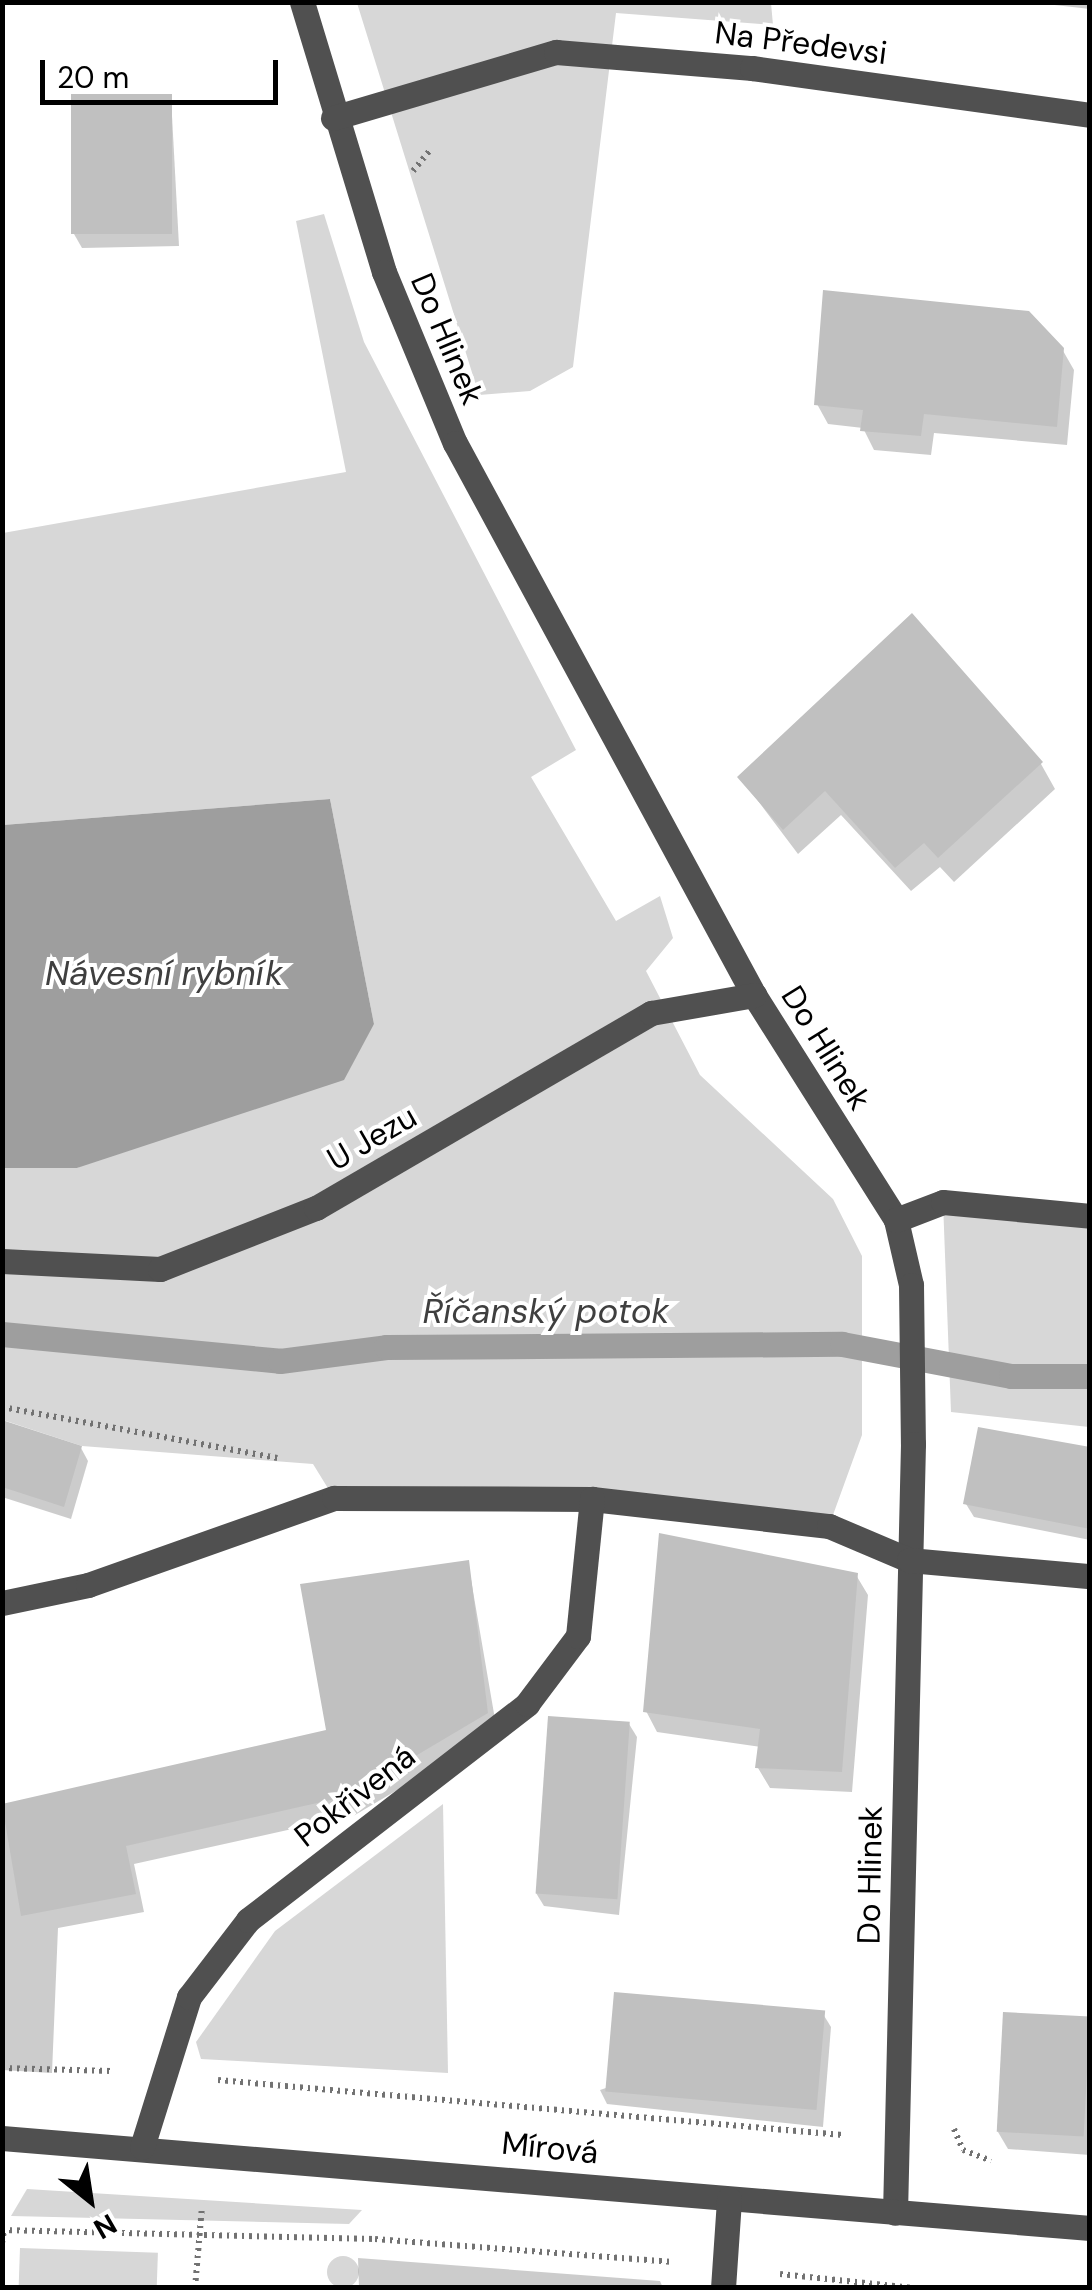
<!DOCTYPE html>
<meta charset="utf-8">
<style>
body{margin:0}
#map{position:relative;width:1092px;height:2290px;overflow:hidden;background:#fff;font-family:"DM Sans",sans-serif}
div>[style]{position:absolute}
.green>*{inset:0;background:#d7d7d7;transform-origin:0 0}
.round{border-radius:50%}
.water>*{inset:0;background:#9e9e9e}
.shadow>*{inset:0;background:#0003}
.stream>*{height:25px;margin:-12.5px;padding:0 12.5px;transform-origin:12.5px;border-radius:12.5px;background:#9e9e9e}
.building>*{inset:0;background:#c0c0c0;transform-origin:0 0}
.path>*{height:6px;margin-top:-3px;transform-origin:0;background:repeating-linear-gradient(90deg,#727272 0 2.5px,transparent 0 7.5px)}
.minor>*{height:25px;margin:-12.5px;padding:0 12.5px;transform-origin:12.5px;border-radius:12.5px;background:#505050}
span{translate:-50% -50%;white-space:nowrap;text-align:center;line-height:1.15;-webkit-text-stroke:8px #fff;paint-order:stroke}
.street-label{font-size:32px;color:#000}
.water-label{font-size:35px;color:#3f3f3f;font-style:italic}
.frame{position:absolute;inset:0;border:5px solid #000;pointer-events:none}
.north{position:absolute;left:40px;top:2150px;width:100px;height:100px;-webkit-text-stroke:8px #fff;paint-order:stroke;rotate:150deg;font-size:28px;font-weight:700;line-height:40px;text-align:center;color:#000}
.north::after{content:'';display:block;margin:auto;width:35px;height:45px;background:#000;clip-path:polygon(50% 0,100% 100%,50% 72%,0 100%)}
.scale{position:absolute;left:40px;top:60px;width:238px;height:45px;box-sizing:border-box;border:5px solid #000;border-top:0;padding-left:12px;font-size:30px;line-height:35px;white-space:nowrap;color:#000;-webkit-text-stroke:8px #fff;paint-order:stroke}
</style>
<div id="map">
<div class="green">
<i style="clip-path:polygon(357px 3px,771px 3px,773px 25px,616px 13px,573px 367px,530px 391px,479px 395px)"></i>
<i style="clip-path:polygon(324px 214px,364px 342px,576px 750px,531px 777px,616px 921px,660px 896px,673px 938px,646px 971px,700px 1075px,833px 1199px,862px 1256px,862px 1435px,829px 1526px,592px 1499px,334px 1498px,313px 1464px,82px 1446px,3px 1420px,3px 1168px,77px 1168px,374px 1024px,330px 799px,3px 825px,3px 533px,346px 472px,296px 221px)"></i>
<i style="clip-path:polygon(943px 1202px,1089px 1216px,1089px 1427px,951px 1412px)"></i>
<i style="clip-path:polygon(443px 1804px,448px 2073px,201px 2059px,196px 2042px,275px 1931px)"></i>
<i style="clip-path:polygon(27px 2189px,362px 2210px,349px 2224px,11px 2216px)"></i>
<i style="left:20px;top:2248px;width:138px;height:39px;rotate:2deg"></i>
<i class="round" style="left:327px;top:2256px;width:32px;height:32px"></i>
</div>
<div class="water">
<i style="clip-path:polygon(330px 799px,374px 1024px,344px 1080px,77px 1168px,3px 1168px,3px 825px)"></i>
</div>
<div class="shadow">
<i style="clip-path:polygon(1028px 2px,1090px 2px,1090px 9px)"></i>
<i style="clip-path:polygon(171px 97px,179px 246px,82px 248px,74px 234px)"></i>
<i style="clip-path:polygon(1062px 349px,1074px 370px,1067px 445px,934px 433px,931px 455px,874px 450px,863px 428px,828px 424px,817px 404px)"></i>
<i style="clip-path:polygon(1041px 764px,1055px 789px,954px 882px,940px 867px,911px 891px,841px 815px,798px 854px,740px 777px)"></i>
<i style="clip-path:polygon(2px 1423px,81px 1448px,88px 1461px,71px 1519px,2px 1497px)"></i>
<i style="clip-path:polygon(1090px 1450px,1090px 1540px,974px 1517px,966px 1504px)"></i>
<i style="clip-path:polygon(468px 1562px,497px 1731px,355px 1815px,134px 1864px,144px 1912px,58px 1928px,52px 2073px,2px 2070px,2px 1807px,329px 1732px)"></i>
<i style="clip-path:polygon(856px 1575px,868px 1595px,852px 1792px,770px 1788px,758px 1768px,761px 1747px,657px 1732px,646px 1711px)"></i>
<i style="clip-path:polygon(629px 1724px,637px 1737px,619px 1915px,544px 1906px,536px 1893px)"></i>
<i style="clip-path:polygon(823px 2014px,831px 2027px,823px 2127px,607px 2104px,600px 2090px)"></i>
<i style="clip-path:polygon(1090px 2020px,1090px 2155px,1008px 2149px,998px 2132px)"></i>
<i style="clip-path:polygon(358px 2258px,660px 2281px,663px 2288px,359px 2288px)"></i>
</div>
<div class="stream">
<i style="left:2px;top:1334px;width:279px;rotate:5.5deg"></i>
<i style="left:280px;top:1361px;width:107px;rotate:-7.5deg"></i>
<i style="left:386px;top:1347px;width:456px;rotate:-0.4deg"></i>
<i style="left:842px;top:1344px;width:172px;rotate:10.7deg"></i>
<i style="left:1011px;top:1376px;width:79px"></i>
</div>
<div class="building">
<i style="left:172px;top:94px;width:140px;height:101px;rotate:90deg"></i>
<i style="clip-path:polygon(823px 290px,1029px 311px,1064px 348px,1057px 427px,924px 414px,921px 436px,860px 431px,863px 410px,814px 405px)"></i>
<i style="clip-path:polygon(912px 613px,1043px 762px,938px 858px,924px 843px,895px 868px,825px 791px,783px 830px,737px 777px)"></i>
<i style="clip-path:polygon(2px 1420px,82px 1446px,64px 1507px,2px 1487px)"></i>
<i style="clip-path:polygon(978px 1427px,1090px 1447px,1090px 1529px,963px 1504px)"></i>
<i style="clip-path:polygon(659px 1533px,858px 1573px,842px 1772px,755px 1768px,760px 1729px,643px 1712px)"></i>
<i style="clip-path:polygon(469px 1560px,488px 1713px,348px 1796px,126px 1846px,136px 1894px,21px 1916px,2px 1804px,326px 1730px,300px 1584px)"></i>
<i style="left:548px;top:1716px;width:82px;height:178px;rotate:4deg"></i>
<i style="left:614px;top:1992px;width:212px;height:100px;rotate:5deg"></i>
<i style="left:1003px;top:2012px;width:87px;height:120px;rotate:3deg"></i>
</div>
<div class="path">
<i style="left:413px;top:171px;width:27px;rotate:-51deg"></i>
<i style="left:2px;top:1407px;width:280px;rotate:10.5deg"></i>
<i style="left:2px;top:2068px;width:109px;rotate:1.6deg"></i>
<i style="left:218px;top:2080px;width:627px;rotate:5.03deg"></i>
<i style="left:954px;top:2129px;width:23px;rotate:67deg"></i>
<i style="left:963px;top:2150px;width:30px;rotate:21deg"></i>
<i style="left:2px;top:2230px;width:373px;rotate:1.4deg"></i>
<i style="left:375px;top:2239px;width:299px;rotate:4.4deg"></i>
<i style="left:2px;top:2243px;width:13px;rotate:-81deg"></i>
<i style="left:780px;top:2274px;width:134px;rotate:6deg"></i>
<i style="left:195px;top:2288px;width:81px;rotate:-85.1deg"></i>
</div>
<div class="minor">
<i style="left:302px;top:2px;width:282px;rotate:73.1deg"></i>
<i style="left:384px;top:272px;width:185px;rotate:67.5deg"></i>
<i style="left:455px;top:443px;width:628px;rotate:61.56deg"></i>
<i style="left:754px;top:995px;width:266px;rotate:57.7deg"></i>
<i style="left:896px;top:1220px;width:67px;rotate:77deg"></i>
<i style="left:911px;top:1285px;width:159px;rotate:89.3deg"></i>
<i style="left:913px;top:1444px;width:769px;rotate:91.34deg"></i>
<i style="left:333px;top:118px;width:233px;rotate:-16.5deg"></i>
<i style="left:556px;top:52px;width:197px;rotate:4.7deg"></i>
<i style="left:752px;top:68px;width:341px;rotate:7.9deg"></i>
<i style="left:896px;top:1220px;width:50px;rotate:-21deg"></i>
<i style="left:943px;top:1202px;width:148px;rotate:5.4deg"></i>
<i style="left:2px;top:1261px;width:158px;rotate:2.9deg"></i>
<i style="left:160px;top:1269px;width:168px;rotate:-21.4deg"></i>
<i style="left:316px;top:1208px;width:388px;rotate:-30.2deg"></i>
<i style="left:651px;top:1013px;width:105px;rotate:-9.9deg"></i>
<i style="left:2px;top:1603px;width:88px;rotate:-11.8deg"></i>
<i style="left:88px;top:1585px;width:261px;rotate:-19.5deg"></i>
<i style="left:334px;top:1498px;width:258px;rotate:0.2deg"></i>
<i style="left:592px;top:1499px;width:239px;rotate:6.5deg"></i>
<i style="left:829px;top:1526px;width:87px;rotate:23deg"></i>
<i style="left:909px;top:1560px;width:182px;rotate:5.1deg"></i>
<i style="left:2px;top:2138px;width:1092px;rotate:4.73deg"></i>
<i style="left:142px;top:2147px;width:157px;rotate:-72.6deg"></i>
<i style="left:189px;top:1997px;width:97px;rotate:-52.5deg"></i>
<i style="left:248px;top:1920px;width:353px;rotate:-37.7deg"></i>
<i style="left:527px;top:1704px;width:85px;rotate:-53.1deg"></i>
<i style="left:578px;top:1636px;width:138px;rotate:-84.2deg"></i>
<i style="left:723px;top:2288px;width:89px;rotate:-86.1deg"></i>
</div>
<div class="street-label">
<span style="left:801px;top:43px;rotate:7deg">Na Předevsi</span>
<span style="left:447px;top:339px;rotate:67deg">Do Hlinek</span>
<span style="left:826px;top:1048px;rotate:58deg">Do Hlinek</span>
<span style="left:372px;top:1138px;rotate:-30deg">U Jezu</span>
<span style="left:355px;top:1796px;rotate:-38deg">Pokřivená</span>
<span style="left:870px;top:1875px;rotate:-89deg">Do Hlinek</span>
<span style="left:550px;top:2148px;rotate:6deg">Mírová</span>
</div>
<div class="water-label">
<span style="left:164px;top:973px">Návesní rybník</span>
<span style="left:546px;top:1311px">Říčanský potok</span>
</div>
<div class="frame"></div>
<div class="north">N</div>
<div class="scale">20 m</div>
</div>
